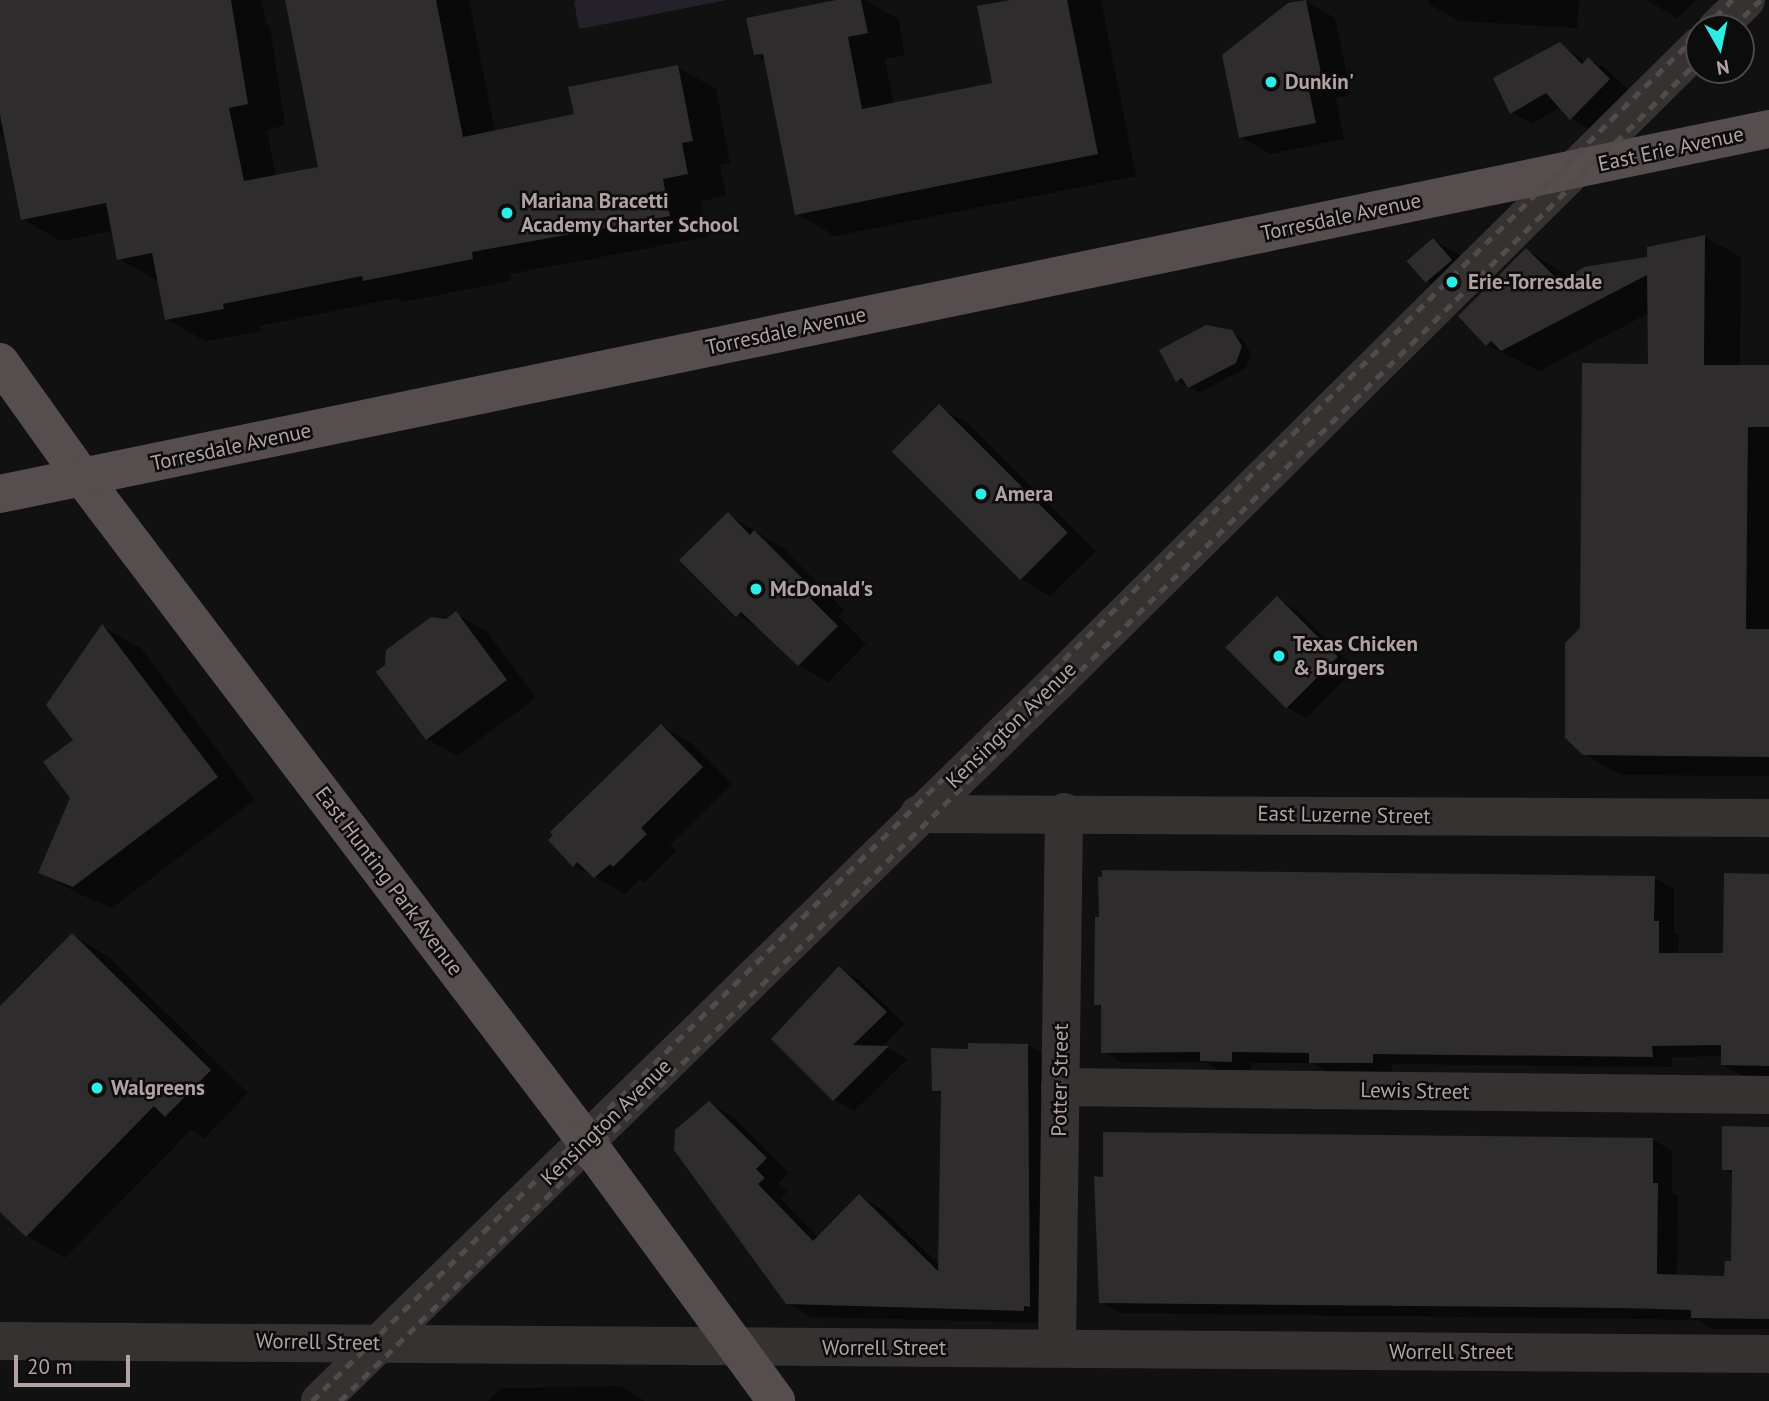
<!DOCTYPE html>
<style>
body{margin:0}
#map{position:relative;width:1769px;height:1401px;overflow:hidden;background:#121111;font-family:"PT Sans",sans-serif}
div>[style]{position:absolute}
.green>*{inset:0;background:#25212a}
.shadow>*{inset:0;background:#0007}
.building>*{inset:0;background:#2e2c2c;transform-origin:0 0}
.minor>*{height:38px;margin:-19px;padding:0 19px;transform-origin:19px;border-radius:19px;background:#373232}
.major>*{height:38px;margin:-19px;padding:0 19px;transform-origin:19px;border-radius:19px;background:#564e4e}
.rail>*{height:5px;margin-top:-2.5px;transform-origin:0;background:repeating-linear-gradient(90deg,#524b4b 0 9px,transparent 0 16px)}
.dots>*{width:19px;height:19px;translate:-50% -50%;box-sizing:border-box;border:4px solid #0d0c0c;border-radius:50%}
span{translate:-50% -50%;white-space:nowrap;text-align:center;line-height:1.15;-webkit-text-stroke:5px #0d0c0c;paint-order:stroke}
.poi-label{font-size:21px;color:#b3a2a2;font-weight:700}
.left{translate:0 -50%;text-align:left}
.street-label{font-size:21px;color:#b3a2a2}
.north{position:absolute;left:1685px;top:14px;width:70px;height:70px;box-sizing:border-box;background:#0d0c0c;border:2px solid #4f4848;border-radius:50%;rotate:171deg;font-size:19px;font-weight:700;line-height:28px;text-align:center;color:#b3a2a2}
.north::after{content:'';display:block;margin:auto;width:24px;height:32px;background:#2dede6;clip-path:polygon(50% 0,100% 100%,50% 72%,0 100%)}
.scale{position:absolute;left:14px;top:1355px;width:116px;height:32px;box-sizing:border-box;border:4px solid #b3a2a2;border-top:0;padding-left:9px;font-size:21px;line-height:24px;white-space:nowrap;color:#b3a2a2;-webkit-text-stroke:5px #0d0c0c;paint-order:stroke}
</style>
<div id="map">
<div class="green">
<i style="clip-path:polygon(580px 0,727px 0,579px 29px,574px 1px)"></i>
</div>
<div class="shadow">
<i style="clip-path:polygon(0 0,261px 0,266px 23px,270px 26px,285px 125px,267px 130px,276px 177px,320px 168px,286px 0,469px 0,495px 132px,576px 116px,677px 67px,716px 89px,730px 163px,720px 165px,726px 196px,701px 201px,708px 237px,510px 274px,511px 281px,403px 302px,396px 298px,260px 326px,261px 331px,205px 341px,166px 319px,159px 281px,119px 259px,113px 231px,61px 241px,22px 219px,6px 138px,0 135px)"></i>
<i style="clip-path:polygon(845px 0,865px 0,898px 19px,905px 55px,885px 59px,894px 105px,994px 85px,1019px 0,1101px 0,1136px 176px,835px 236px,797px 214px,766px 61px,755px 54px)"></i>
<i style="clip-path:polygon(1428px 0,1579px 0,1577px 28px,1459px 21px,1429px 4px)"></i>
<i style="clip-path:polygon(1647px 0,1696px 0,1677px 18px)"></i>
<i style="clip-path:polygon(1305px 1px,1335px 18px,1351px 94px,1336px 98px,1344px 139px,1270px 154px,1241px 137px)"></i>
<i style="clip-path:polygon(1560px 44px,1586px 62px,1588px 59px,1608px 70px,1629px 91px,1590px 130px,1571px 118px,1561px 107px,1532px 124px,1512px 112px)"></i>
<i style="clip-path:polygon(1705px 237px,1741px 257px,1740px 367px,1769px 367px,1769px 776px,1621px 775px,1584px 754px,1582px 628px,1650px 366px,1649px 313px,1539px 371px,1487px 345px,1460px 316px,1527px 250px,1570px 278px,1649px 258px)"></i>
<i style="clip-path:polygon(1434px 240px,1463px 257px,1458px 300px,1429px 283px)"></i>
<i style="clip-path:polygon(1231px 332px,1241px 338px,1251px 353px,1246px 368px,1199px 393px,1177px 381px)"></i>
<i style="clip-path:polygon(939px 407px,969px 424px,1096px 551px,1050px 596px,1021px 579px)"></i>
<i style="clip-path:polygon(728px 514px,784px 549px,844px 610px,838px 616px,866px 644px,828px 682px,799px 665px,762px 630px,737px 615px)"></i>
<i style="clip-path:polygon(1277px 599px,1297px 610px,1355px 669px,1306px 718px,1286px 707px)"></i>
<i style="clip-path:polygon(456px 614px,486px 631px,536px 698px,457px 756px,427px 739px,447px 621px)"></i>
<i style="clip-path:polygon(103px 627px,141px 648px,255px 800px,112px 908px,79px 894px,40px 872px,72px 798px,75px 740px)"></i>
<i style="clip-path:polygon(662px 726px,691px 743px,732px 784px,670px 845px,676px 851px,644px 883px,639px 880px,625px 894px,574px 865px)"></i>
<i style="clip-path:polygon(1769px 876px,1769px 1076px,1742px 1076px,1723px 1064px,1723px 1056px,1672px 1057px,1672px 1067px,1392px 1064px,1392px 1074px,1330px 1073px,1312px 1063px,1251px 1063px,1251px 1073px,1221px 1072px,1205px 1062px,1123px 1063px,1103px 1051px,1103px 1008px,1096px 1004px,1654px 877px,1674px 889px,1674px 932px,1679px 935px,1678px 955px,1724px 955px)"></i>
<i style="clip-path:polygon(72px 935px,110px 958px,248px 1093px,204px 1138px,191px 1130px,65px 1258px,27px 1236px,0 1210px,0 1009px)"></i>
<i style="clip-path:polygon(840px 968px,859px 980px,905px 1024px,881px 1048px,888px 1048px,907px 1059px,854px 1111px,834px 1100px,774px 1039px)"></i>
<i style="clip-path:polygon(1028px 1045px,1051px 1059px,1047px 1323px,811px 1317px,787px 1303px,709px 1103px,733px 1117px,789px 1173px,778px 1183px,787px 1192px,780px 1198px,819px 1238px,859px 1196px,883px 1210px,940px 1265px,942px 1095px,934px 1090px,970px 1051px)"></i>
<i style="clip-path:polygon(1769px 1128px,1769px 1329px,1712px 1329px,1698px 1320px,1642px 1319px,1121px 1313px,1101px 1302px,1652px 1139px,1672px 1151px,1672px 1193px,1678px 1196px,1677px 1277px,1726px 1277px,1733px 1263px,1733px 1174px,1724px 1169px)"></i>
<i style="clip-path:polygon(621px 1386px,645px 1401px,488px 1401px,501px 1388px)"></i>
</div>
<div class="building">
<i style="clip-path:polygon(0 0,231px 0,248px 104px,229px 108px,244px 181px,318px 167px,285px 0,436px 0,463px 137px,574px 114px,568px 87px,678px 65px,693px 141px,682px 143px,688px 174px,663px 179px,670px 216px,472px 252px,473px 259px,363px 281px,362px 276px,223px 304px,224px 309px,165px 320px,152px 253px,117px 260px,106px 203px,21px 220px,0 115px)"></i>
<i style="clip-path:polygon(836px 0,861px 0,868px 33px,848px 37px,862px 109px,992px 83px,977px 6px,1010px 0,1067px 0,1098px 154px,795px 215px,763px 54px,754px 55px,746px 18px)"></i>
<i style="clip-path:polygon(1306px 0,1322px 78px,1307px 81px,1316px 123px,1239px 138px,1222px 55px,1288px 3px)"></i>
<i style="clip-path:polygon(1560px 42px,1582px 64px,1588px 57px,1610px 79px,1570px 120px,1546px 93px,1510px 114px,1493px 78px)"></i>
<i style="clip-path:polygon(1705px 235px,1704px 365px,1769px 365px,1769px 427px,1748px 427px,1746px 629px,1769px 629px,1769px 757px,1583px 755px,1565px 738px,1565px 643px,1580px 628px,1582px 363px,1648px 364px,1647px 275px,1501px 351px,1491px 341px,1486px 346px,1458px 316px,1526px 248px,1560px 282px,1584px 267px,1647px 257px,1647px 247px)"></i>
<i style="left:1433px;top:238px;width:29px;height:35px;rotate:49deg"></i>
<i style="clip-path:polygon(1206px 325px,1232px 330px,1242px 346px,1236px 363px,1188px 388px,1182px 378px,1176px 382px,1159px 350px)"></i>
<i style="left:939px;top:404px;width:182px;height:67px;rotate:45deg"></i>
<i style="clip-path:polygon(728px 512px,750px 535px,754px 530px,816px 592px,810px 598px,838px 626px,798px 666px,741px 612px,736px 617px,679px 560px)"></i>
<i style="left:1277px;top:596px;width:86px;height:73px;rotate:45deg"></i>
<i style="clip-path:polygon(456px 611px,507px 680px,426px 740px,376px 672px,385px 665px,386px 650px,431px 617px,446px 619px)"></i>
<i style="clip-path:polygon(102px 624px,218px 777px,73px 887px,38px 873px,70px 798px,43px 762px,73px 740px,46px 705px)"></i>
<i style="clip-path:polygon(661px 724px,703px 767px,641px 828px,647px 834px,613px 867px,610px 864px,594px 878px,577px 862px,573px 867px,548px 840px,553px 835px,550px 832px)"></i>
<i style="clip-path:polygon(1102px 870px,1655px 876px,1654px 921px,1659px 921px,1659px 953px,1723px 953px,1724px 873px,1769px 874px,1769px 1066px,1721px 1065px,1721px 1045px,1652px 1046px,1653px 1057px,1373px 1054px,1373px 1063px,1309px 1063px,1309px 1053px,1232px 1052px,1232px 1062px,1200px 1061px,1200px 1052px,1101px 1053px,1101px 1005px,1094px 1005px,1095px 917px,1099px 917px,1098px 877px,1102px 877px)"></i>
<i style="clip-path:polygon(72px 933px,211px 1070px,165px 1117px,154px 1106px,26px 1237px,0 1212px,0 1006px)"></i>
<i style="clip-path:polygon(839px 966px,887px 1012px,853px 1045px,889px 1046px,833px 1101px,771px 1039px)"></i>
<i style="clip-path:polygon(968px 1043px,1028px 1044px,1030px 1307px,1024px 1306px,1024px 1311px,786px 1304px,674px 1150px,675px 1130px,709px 1101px,767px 1158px,756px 1169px,765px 1178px,758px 1184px,813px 1241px,859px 1194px,938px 1271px,941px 1091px,932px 1091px,931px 1048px,968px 1049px)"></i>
<i style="clip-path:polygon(1722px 1126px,1769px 1127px,1769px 1319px,1691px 1318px,1691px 1310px,1621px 1308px,1099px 1303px,1094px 1176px,1103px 1177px,1103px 1132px,1653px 1138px,1653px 1183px,1658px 1183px,1657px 1274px,1724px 1276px,1725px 1261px,1731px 1261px,1732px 1170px,1722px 1170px)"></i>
</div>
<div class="minor">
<i style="left:1717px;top:28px;width:40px;rotate:-44deg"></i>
<i style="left:919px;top:814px;width:850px;rotate:0.27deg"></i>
<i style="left:1060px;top:1087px;width:709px;rotate:0.65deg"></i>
<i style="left:0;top:1341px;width:1769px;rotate:0.42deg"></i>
<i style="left:1057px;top:1348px;width:536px;rotate:-89.25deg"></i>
<i style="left:320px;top:1401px;width:1031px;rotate:-44.29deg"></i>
<i style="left:1058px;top:681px;width:902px;rotate:-44.73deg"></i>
</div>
<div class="major">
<i style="left:0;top:362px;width:141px;rotate:54.5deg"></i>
<i style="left:82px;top:477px;width:834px;rotate:52.8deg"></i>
<i style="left:586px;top:1141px;width:322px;rotate:53.8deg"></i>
<i style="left:0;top:494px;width:1806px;rotate:-11.66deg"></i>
</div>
<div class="rail">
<i style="left:1704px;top:28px;width:40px;rotate:-45deg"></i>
<i style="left:1732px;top:28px;width:40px;rotate:-45deg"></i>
<i style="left:312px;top:1401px;width:1948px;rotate:-44.6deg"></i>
<i style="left:340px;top:1401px;width:1909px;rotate:-44.62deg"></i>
</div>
<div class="dots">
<i style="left:1271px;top:82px;background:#2dede6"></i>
<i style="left:507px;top:213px;background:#2dede6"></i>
<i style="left:1452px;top:282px;background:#2dede6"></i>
<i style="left:981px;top:494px;background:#2dede6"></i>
<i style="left:756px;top:589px;background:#2dede6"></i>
<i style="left:1279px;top:656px;background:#2dede6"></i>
<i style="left:97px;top:1088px;background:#2dede6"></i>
</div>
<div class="poi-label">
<span class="left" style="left:1285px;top:82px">Dunkin'</span>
<span class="left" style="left:521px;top:213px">Mariana Bracetti<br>Academy Charter School</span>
<span class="left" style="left:1468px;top:282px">Erie-Torresdale</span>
<span class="left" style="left:995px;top:494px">Amera</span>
<span class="left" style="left:770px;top:589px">McDonald's</span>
<span class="left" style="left:1293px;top:656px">Texas Chicken<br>&amp; Burgers</span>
<span class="left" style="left:111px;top:1088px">Walgreens</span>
</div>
<div class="street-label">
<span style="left:1671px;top:149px;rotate:-12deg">East Erie Avenue</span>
<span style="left:1341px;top:217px;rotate:-12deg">Torresdale Avenue</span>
<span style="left:786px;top:331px;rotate:-12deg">Torresdale Avenue</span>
<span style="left:231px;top:447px;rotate:-12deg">Torresdale Avenue</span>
<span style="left:1011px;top:725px;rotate:-44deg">Kensington Avenue</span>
<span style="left:1344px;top:815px;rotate:1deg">East Luzerne Street</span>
<span style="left:389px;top:881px;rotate:53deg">East Hunting Park Avenue</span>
<span style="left:1060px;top:1080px;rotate:-89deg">Potter Street</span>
<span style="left:1415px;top:1091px;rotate:1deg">Lewis Street</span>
<span style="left:606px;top:1122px;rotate:-44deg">Kensington Avenue</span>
<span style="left:318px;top:1342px;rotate:1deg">Worrell Street</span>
<span style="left:884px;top:1348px">Worrell Street</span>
<span style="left:1451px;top:1352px">Worrell Street</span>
</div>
<div class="north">N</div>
<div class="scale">20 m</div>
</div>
